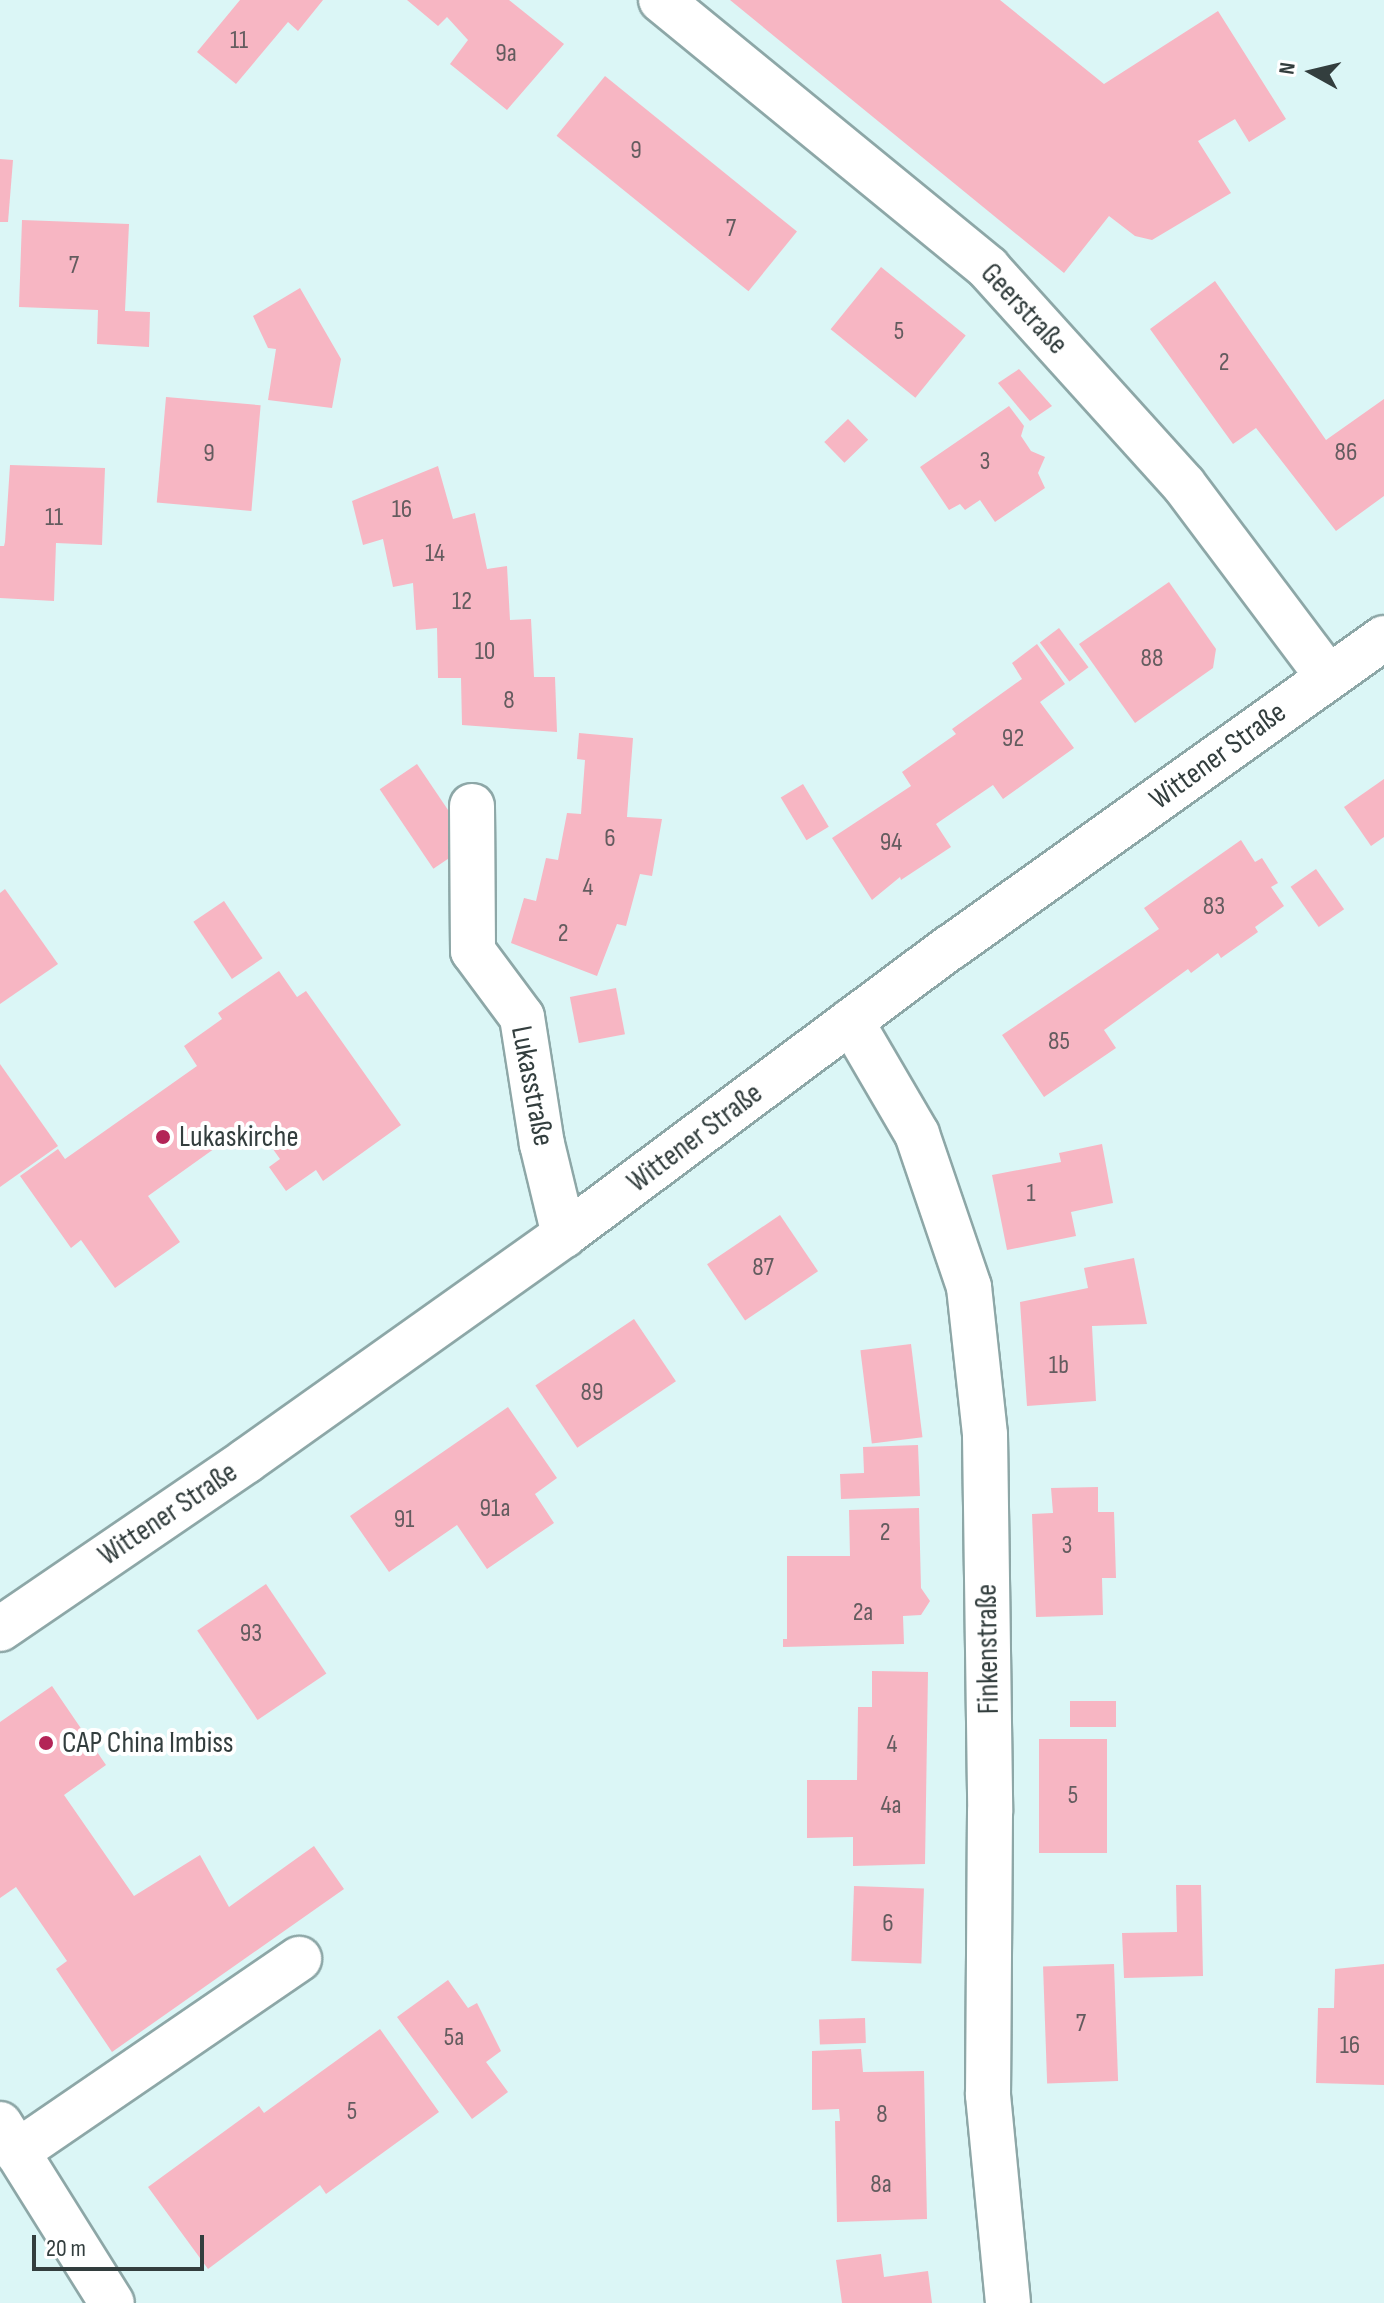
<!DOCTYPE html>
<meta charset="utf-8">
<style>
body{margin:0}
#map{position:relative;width:1384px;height:2303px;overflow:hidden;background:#dbf6f6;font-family:"Sofia Sans Condensed",sans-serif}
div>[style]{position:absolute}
.building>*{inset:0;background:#f7b6c3;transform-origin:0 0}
.roads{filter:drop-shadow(2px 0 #8da7a7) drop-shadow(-2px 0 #8da7a7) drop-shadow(0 2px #8da7a7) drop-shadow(0 -2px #8da7a7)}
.minor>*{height:44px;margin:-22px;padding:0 22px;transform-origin:22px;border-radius:22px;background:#fff}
.major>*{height:44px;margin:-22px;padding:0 22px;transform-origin:22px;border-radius:22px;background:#fff}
.dots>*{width:22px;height:22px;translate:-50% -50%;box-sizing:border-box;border:4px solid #fff;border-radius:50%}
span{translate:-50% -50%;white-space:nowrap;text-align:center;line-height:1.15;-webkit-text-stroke:8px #fff;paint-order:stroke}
.number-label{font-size:26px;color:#645c5f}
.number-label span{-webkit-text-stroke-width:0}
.street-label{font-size:30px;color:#333e3e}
.poi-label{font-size:30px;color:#333e3e}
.left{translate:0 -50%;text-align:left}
.north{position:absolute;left:1272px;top:32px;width:80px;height:80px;-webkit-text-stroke:6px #fff;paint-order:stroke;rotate:278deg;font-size:22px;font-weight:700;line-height:32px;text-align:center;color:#333e3e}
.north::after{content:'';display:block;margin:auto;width:28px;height:36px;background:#333e3e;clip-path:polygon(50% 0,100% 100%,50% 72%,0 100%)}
.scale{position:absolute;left:32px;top:2235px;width:172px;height:36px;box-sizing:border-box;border:4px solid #333e3e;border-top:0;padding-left:10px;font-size:24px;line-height:28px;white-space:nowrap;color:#333e3e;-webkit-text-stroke:6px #fff;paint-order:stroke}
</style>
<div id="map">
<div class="building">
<i style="clip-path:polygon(240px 0,323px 0,298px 31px,288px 22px,236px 84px,197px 52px)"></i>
<i style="clip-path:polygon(407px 0,509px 0,564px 44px,507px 110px,450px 64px,468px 40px,447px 17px,438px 26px)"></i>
<i style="clip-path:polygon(730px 0,1000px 0,1104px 84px,1218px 11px,1286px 119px,1249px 142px,1235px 119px,1198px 141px,1231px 193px,1152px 240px,1135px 236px,1109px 216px,1064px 273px)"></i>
<i style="left:605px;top:76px;width:247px;height:77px;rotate:39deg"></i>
<i style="clip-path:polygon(0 159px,13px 160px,8px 222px,0 222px)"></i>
<i style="clip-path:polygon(22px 220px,129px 224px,125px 311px,150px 312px,149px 347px,97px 344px,98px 310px,19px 307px)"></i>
<i style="left:881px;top:267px;width:109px;height:80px;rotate:39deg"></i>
<i style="clip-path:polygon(1215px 281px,1326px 440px,1384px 399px,1384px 496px,1336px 531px,1256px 428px,1233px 444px,1150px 329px)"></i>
<i style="clip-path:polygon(300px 288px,341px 359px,332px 408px,268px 400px,276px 349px,268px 348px,253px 316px)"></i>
<i style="clip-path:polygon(1019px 369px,1052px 406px,1030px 421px,998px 383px)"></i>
<i style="left:166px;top:397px;width:95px;height:106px;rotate:5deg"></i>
<i style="clip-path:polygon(1009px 406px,1024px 426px,1021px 436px,1031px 451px,1045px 457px,1038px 473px,1045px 488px,995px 522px,980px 500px,965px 510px,960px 504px,949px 510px,920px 467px)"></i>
<i style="left:848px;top:419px;width:29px;height:33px;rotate:46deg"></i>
<i style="clip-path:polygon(10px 465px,105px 468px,102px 545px,56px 543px,54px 601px,0 598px,0 546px,4px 546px,5px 542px)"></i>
<i style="clip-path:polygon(438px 466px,453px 519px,475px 513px,487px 569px,507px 566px,510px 620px,531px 619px,534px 677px,555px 677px,557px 732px,462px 725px,461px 678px,438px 678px,437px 628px,416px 630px,413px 583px,393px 587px,383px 539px,363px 545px,352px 501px)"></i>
<i style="clip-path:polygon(1169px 582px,1216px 649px,1213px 668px,1135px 723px,1079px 644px)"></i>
<i style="left:1059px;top:628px;width:49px;height:24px;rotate:53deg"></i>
<i style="clip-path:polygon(1037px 644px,1065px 684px,1040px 702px,1074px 748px,1003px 799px,993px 785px,936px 824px,951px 847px,901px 880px,900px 877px,872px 900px,832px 838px,911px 786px,902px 772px,956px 734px,952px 729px,1022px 679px,1012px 663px)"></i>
<i style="clip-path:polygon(579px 733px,633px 738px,627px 817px,662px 819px,652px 876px,640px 874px,626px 926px,617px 924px,597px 976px,511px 943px,524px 898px,536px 901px,546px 858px,558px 860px,567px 813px,581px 814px,585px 760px,577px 759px)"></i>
<i style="left:417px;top:764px;width:96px;height:45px;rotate:56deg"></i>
<i style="clip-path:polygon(1384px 779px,1384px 837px,1371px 846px,1344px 807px)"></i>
<i style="left:803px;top:784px;width:50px;height:26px;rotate:59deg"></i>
<i style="clip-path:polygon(1241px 840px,1255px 862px,1262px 858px,1278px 883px,1271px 887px,1284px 906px,1255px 927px,1258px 932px,1221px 958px,1218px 953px,1191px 973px,1188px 969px,1104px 1030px,1116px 1048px,1044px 1097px,1002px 1035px,1159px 929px,1144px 908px)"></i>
<i style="left:1316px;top:869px;width:49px;height:31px;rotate:55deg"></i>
<i style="clip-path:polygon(5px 889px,58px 964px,0 1004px,0 893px)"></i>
<i style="left:224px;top:901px;width:69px;height:37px;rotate:56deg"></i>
<i style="clip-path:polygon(279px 971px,297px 997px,306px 991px,401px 1125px,323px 1181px,316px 1170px,286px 1191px,269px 1167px,280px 1159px,253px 1121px,148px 1196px,180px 1242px,115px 1288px,81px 1240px,71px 1248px,20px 1176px,58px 1149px,65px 1159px,197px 1066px,184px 1046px,222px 1019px,218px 1013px)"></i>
<i style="left:616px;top:988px;width:47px;height:47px;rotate:79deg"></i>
<i style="clip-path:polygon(0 1064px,58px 1146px,0 1187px)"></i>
<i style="clip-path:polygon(1102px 1144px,1113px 1203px,1071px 1212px,1076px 1236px,1007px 1250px,992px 1175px,1061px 1162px,1059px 1153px)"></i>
<i style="left:780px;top:1215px;width:68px;height:88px;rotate:56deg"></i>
<i style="clip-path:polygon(1134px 1258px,1147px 1324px,1092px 1326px,1096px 1401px,1027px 1406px,1020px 1302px,1088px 1288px,1084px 1268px)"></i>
<i style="left:634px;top:1319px;width:75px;height:119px;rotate:56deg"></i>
<i style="left:911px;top:1344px;width:94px;height:51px;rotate:83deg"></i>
<i style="clip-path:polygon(508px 1407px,557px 1478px,535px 1494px,554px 1523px,487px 1569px,457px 1525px,389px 1572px,350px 1516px)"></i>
<i style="clip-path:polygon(918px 1445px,920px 1496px,841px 1499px,840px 1474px,864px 1473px,863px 1447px)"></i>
<i style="clip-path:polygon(1098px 1487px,1098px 1512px,1114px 1512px,1116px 1578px,1102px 1578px,1103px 1615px,1036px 1617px,1032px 1514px,1053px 1513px,1051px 1488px)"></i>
<i style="clip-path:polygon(919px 1508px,921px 1588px,930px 1601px,921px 1615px,903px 1616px,904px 1644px,783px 1647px,783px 1639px,787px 1639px,787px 1556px,850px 1556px,849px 1510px)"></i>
<i style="left:266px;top:1584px;width:108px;height:83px;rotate:56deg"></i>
<i style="clip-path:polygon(872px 1671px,928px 1672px,925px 1864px,853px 1866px,853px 1837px,807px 1838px,807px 1780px,857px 1780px,858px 1707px,872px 1707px)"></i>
<i style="clip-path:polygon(52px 1686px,106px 1765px,64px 1795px,134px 1896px,200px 1855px,229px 1907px,314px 1846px,344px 1889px,112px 2052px,56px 1969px,67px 1961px,16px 1887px,0 1898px,0 1722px)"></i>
<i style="left:1116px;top:1701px;width:26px;height:46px;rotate:90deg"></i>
<i style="left:1039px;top:1739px;width:68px;height:114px"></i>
<i style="clip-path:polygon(1176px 1885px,1201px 1885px,1203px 1976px,1124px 1978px,1122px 1933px,1177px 1932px)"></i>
<i style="left:854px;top:1886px;width:70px;height:75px;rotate:2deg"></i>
<i style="left:1114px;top:1964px;width:117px;height:71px;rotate:88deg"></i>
<i style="clip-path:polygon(1384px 1964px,1384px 2085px,1316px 2083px,1318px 2008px,1334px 2008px,1335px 1969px)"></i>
<i style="clip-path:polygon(448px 1980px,468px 2008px,477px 2003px,501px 2051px,486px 2062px,508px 2092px,472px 2119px,397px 2017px)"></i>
<i style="left:865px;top:2018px;width:25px;height:46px;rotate:88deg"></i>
<i style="clip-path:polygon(380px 2029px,439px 2112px,326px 2194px,320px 2185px,208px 2269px,148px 2187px,259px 2106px,264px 2113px)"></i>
<i style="clip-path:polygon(861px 2049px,863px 2072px,924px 2071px,927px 2219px,837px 2222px,835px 2121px,840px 2121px,839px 2109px,812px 2110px,812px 2051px)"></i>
<i style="clip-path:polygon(881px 2254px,884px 2277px,928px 2271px,932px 2303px,842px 2303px,836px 2260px)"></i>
</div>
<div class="roads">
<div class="minor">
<i style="left:661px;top:0;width:423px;rotate:39.3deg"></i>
<i style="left:988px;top:268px;width:292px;rotate:47.9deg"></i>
<i style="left:1184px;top:485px;width:240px;rotate:53.1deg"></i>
<i style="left:472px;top:806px;width:145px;rotate:89.6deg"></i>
<i style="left:473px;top:951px;width:82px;rotate:53.4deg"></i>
<i style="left:522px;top:1017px;width:129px;rotate:81.1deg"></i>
<i style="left:542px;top:1144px;width:94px;rotate:76.4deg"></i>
<i style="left:851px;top:1021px;width:131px;rotate:59.7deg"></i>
<i style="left:917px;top:1134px;width:162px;rotate:71.2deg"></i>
<i style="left:969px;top:1287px;width:149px;rotate:83.8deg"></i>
<i style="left:985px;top:1435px;width:377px;rotate:89.2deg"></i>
<i style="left:990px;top:1812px;width:283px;rotate:90.4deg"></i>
<i style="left:988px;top:2095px;width:209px;rotate:84.5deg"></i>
<i style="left:0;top:2124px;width:211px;rotate:58deg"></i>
<i style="left:17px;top:2152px;width:342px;rotate:-34.4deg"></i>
</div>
<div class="major">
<i style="left:0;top:1629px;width:298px;rotate:-34.3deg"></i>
<i style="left:246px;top:1461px;width:390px;rotate:-35.4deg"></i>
<i style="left:564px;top:1235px;width:482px;rotate:-36.7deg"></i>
<i style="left:951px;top:947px;width:532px;rotate:-35.51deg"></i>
</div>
</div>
<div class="dots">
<i style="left:163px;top:1137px;background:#b32457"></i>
<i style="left:46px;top:1743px;background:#b32457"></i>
</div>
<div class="number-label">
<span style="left:239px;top:41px">11</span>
<span style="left:506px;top:54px">9a</span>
<span style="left:636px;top:151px">9</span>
<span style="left:731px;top:229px">7</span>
<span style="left:74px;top:266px">7</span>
<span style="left:899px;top:332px">5</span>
<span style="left:1224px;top:363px">2</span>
<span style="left:1346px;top:453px">86</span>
<span style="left:209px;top:454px">9</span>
<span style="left:985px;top:462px">3</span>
<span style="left:402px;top:510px">16</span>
<span style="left:54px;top:518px">11</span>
<span style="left:435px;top:554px">14</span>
<span style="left:462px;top:602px">12</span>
<span style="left:485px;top:652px">10</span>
<span style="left:1152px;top:659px">88</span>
<span style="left:509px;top:701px">8</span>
<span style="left:1013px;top:739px">92</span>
<span style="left:610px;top:839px">6</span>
<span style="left:891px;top:843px">94</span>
<span style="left:588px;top:888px">4</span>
<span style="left:1214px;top:907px">83</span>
<span style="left:563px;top:934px">2</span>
<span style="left:1059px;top:1042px">85</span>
<span style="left:1031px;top:1194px">1</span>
<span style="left:763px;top:1268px">87</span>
<span style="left:1059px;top:1366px">1b</span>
<span style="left:592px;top:1393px">89</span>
<span style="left:495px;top:1509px">91a</span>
<span style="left:404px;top:1520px">91</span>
<span style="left:885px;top:1533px">2</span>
<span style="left:1067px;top:1546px">3</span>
<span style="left:863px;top:1613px">2a</span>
<span style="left:251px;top:1634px">93</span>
<span style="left:892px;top:1745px">4</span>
<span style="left:1073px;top:1796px">5</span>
<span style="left:891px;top:1806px">4a</span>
<span style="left:888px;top:1924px">6</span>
<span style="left:1081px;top:2024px">7</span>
<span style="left:454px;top:2038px">5a</span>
<span style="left:1350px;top:2046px">16</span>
<span style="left:352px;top:2112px">5</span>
<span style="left:882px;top:2115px">8</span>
<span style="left:881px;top:2185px">8a</span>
</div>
<div class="street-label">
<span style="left:1024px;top:309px;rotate:47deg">Geerstraße</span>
<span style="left:1218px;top:756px;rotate:-36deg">Wittener Straße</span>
<span style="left:532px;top:1086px;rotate:79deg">Lukasstraße</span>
<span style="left:695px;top:1138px;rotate:-37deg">Wittener Straße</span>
<span style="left:168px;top:1514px;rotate:-34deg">Wittener Straße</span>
<span style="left:988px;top:1649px;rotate:-91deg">Finkenstraße</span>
</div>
<div class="poi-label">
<span class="left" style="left:179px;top:1137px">Lukaskirche</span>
<span class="left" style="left:62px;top:1743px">CAP China Imbiss</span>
</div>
<div class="north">N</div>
<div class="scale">20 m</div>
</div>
